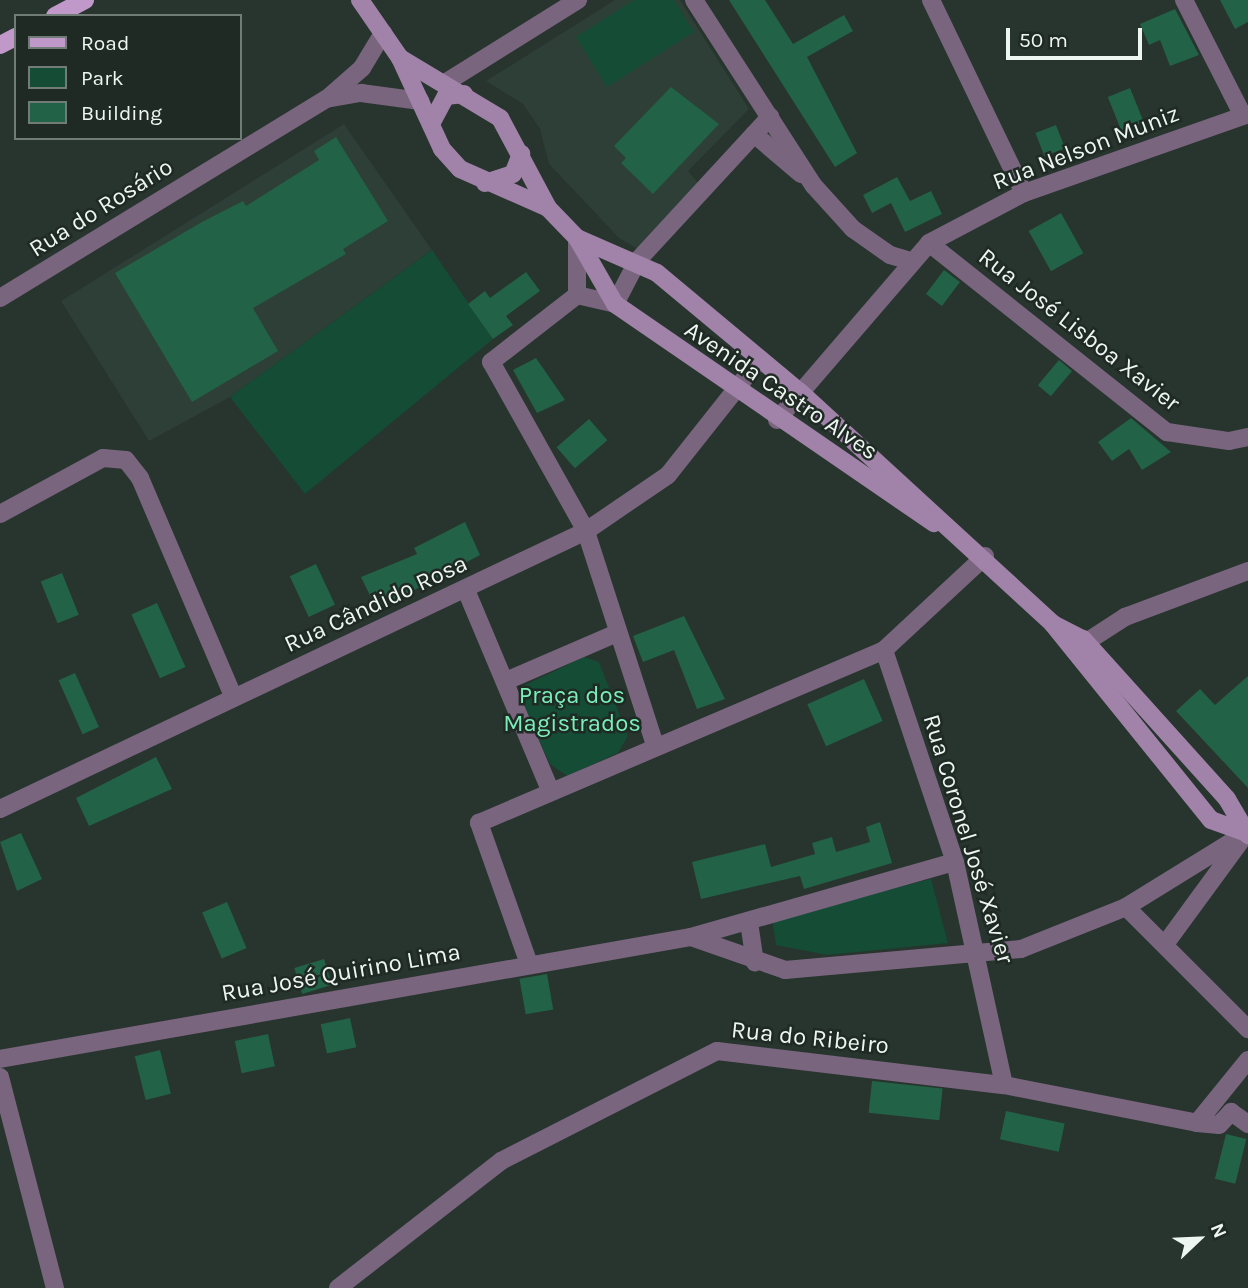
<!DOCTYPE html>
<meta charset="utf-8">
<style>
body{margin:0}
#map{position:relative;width:1248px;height:1288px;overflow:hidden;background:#28342e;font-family:Karla,sans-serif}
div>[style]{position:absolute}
.built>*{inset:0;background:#2d3f36}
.green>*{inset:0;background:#144c36}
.building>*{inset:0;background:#226247;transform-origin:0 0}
.street>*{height:18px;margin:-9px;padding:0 9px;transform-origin:9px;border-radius:9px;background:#79657e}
.secondary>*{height:18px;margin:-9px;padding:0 9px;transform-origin:9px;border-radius:9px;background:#a182a9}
.primary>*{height:18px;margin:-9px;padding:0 9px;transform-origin:9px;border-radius:9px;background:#c198ca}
span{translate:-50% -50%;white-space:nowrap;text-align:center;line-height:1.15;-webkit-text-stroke:5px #1f2a24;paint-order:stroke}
.street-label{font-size:24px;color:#eef6f2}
.park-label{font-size:24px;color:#7aedb9}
.legend{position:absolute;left:14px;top:14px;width:228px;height:126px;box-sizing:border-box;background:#1f2a24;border:2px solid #727c76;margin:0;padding:9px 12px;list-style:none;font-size:21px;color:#eef6f2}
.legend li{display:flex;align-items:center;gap:14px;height:35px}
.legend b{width:35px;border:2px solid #727c76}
.north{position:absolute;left:1164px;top:1204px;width:70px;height:70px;-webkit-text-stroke:5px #1f2a24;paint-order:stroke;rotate:67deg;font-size:19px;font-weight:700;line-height:28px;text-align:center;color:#eef6f2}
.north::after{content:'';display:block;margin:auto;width:24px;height:32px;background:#eef6f2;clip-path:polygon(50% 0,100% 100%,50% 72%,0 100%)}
.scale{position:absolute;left:1006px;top:28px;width:136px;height:32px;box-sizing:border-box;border:4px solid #eef6f2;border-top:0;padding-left:9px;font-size:21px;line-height:24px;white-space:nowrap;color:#eef6f2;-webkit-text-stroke:5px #1f2a24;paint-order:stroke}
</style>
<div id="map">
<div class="built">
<i style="clip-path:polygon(615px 0,680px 0,749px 109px,688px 171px,698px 183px,638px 249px,619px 238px,549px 164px,540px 129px,523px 104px,486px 81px)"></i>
<i style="clip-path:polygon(344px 124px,432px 250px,230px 397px,149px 441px,61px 301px)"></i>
</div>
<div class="green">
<i style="clip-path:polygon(634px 0,674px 0,694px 32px,607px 87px,576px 37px)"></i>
<i style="clip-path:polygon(432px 250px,493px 339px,305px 494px,230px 397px)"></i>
<i style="clip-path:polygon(584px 657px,599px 662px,628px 736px,618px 753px,567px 776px,550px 764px,519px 696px,521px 687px)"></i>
<i style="clip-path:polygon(931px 879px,948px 943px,827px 955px,776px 945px,772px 919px)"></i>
</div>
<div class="building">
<i style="clip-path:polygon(729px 0,765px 0,793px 44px,844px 15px,853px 31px,807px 57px,857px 153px,835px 167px)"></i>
<i style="clip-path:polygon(1220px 0,1248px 0,1248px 22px,1235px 29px)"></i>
<i style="clip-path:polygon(1175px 9px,1199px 55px,1170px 66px,1160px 40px,1149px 45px,1140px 24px)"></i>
<i style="clip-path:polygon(671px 87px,719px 124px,653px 194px,621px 163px,626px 158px,614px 146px)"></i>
<i style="left:1130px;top:88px;width:37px;height:24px;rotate:68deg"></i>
<i style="left:1056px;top:125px;width:25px;height:22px;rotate:69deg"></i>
<i style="clip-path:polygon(336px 137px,388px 221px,343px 249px,346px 254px,253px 308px,278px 351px,192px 402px,115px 273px,202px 222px,243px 201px,246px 206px,319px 160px,314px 151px)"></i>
<i style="clip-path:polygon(897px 177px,910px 201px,931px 191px,942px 214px,905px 232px,891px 203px,872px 213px,863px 195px)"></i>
<i style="left:1061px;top:213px;width:46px;height:37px;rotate:61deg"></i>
<i style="left:944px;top:270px;width:20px;height:30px;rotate:37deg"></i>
<i style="clip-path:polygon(526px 272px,540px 291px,506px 316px,513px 325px,493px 339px,468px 304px,485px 291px,490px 298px)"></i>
<i style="clip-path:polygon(536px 358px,565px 400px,537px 413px,513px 370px)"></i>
<i style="left:1059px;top:360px;width:17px;height:33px;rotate:40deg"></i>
<i style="clip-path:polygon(1131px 418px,1171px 452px,1142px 470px,1129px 449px,1112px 461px,1098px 442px)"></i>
<i style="left:589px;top:419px;width:28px;height:43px;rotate:49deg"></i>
<i style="clip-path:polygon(465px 522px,480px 555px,377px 610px,361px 577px,417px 554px,414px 548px)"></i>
<i style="left:316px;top:564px;width:45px;height:29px;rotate:65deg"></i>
<i style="left:62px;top:573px;width:45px;height:23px;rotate:68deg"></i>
<i style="left:157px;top:603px;width:70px;height:28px;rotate:66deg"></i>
<i style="clip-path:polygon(684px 616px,725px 699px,697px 709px,674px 650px,643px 662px,633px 636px)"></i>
<i style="left:75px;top:673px;width:59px;height:18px;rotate:66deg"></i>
<i style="clip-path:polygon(1248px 676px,1248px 788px,1176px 711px,1200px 689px,1215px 705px)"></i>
<i style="left:864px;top:679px;width:46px;height:62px;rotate:66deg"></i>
<i style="clip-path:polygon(156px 757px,172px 789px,89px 826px,76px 798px)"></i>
<i style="clip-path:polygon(880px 822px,892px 863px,804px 889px,800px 876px,701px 899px,692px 862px,765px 844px,771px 867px,815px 854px,812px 843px,832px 837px,836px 852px,870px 842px,866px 827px)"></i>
<i style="clip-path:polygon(21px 833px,42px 879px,17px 891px,0 842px)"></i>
<i style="left:227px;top:902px;width:50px;height:27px;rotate:67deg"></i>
<i style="left:324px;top:959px;width:27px;height:31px;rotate:73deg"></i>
<i style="left:547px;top:974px;width:36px;height:28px;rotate:80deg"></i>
<i style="left:350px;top:1018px;width:30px;height:30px;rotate:78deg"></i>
<i style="left:268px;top:1034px;width:33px;height:34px;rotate:78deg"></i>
<i style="left:160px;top:1050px;width:45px;height:26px;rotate:76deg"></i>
<i style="left:872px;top:1081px;width:71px;height:32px;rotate:6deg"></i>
<i style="left:1006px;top:1111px;width:60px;height:29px;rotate:12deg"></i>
<i style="left:1226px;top:1134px;width:21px;height:46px;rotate:14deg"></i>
</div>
<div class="street">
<i style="left:694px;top:0;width:221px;rotate:57.2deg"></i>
<i style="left:814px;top:186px;width:58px;rotate:47.8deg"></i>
<i style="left:853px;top:229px;width:45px;rotate:35.1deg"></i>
<i style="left:890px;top:255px;width:22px;rotate:16deg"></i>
<i style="left:931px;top:0;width:214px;rotate:64.3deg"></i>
<i style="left:1184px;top:0;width:130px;rotate:63deg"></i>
<i style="left:445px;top:83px;width:157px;rotate:-32deg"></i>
<i style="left:329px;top:97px;width:44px;rotate:-41.3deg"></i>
<i style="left:362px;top:68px;width:41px;rotate:-59deg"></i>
<i style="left:754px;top:134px;width:62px;rotate:40.4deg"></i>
<i style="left:577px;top:238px;width:57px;rotate:90deg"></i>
<i style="left:929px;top:243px;width:304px;rotate:38.5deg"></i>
<i style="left:1167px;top:432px;width:63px;rotate:8.3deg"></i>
<i style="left:1229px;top:441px;width:19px;rotate:-12deg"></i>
<i style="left:0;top:298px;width:382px;rotate:-31.4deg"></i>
<i style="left:326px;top:99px;width:36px;rotate:-10deg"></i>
<i style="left:361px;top:93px;width:60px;rotate:7.7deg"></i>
<i style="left:777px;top:420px;width:233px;rotate:-49.3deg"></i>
<i style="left:929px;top:243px;width:107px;rotate:-27.8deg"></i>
<i style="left:1024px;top:193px;width:238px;rotate:-19.4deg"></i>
<i style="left:0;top:514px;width:117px;rotate:-28.5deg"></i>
<i style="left:103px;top:458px;width:23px;rotate:5deg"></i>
<i style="left:126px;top:460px;width:23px;rotate:52deg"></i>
<i style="left:140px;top:478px;width:239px;rotate:66.9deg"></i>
<i style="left:466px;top:590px;width:217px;rotate:67.2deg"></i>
<i style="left:884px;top:650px;width:224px;rotate:71.5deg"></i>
<i style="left:955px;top:862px;width:228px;rotate:77.6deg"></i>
<i style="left:1074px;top:650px;width:61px;rotate:-32.9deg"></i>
<i style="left:1125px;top:617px;width:131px;rotate:-20.5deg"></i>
<i style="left:506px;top:681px;width:121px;rotate:-23.4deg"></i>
<i style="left:655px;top:745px;width:225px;rotate:-107.9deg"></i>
<i style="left:586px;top:531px;width:194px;rotate:-119.3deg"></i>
<i style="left:491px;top:362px;width:109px;rotate:-37.9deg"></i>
<i style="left:577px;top:295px;width:39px;rotate:13deg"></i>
<i style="left:615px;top:304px;width:50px;rotate:-62.4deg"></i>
<i style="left:638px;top:260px;width:195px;rotate:-47.3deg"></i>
<i style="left:0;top:809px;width:649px;rotate:-25.38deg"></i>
<i style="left:586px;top:531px;width:99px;rotate:-34.3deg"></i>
<i style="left:668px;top:475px;width:148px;rotate:-51.6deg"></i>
<i style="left:1126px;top:907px;width:173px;rotate:45deg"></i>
<i style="left:749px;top:922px;width:41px;rotate:81.7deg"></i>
<i style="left:691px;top:937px;width:100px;rotate:19.3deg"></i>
<i style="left:785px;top:970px;width:237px;rotate:-5.1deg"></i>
<i style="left:1021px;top:949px;width:113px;rotate:-21.8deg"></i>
<i style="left:1126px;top:907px;width:141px;rotate:-31.7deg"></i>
<i style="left:1166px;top:943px;width:125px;rotate:-53.8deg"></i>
<i style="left:529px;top:964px;width:150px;rotate:-109.5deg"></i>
<i style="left:479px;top:823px;width:440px;rotate:-23.1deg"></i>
<i style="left:884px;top:650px;width:138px;rotate:-42.9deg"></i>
<i style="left:0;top:1059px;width:702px;rotate:-10.01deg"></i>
<i style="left:691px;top:937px;width:274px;rotate:-15.9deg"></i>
<i style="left:0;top:1077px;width:218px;rotate:75.4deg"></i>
<i style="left:1197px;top:1123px;width:81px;rotate:-51deg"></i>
<i style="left:338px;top:1288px;width:207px;rotate:-37.9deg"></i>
<i style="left:501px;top:1161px;width:242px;rotate:-27deg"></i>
<i style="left:717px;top:1051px;width:289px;rotate:6.8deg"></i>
<i style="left:1004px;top:1085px;width:197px;rotate:11.1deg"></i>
<i style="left:1197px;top:1123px;width:22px;rotate:5deg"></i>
<i style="left:1219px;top:1125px;width:18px;rotate:-47deg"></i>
<i style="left:1231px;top:1112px;width:21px;rotate:35deg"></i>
</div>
<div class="secondary">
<i style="left:360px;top:0;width:70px;rotate:55.4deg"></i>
<i style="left:400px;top:58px;width:100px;rotate:65.2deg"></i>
<i style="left:442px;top:149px;width:27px;rotate:48deg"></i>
<i style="left:460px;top:169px;width:96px;rotate:23.9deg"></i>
<i style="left:400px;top:58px;width:117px;rotate:31deg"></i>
<i style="left:500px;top:118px;width:102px;rotate:61.9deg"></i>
<i style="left:548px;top:208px;width:42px;rotate:46deg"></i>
<i style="left:577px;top:238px;width:76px;rotate:60.1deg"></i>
<i style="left:615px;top:304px;width:387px;rotate:34.5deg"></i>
<i style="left:431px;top:124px;width:32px;rotate:-62deg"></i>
<i style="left:446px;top:96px;width:18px;rotate:-6deg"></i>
<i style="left:485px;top:183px;width:29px;rotate:-18deg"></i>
<i style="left:513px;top:174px;width:22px;rotate:-68deg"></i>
<i style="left:577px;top:238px;width:87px;rotate:23.6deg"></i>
<i style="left:657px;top:273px;width:186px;rotate:39.8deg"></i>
<i style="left:800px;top:392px;width:342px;rotate:42.5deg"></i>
<i style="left:1052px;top:623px;width:253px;rotate:51.1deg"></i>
<i style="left:1211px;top:820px;width:37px;rotate:20deg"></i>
<i style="left:1053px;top:624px;width:34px;rotate:27deg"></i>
<i style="left:1083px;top:639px;width:215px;rotate:48deg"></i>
<i style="left:1227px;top:799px;width:42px;rotate:59.7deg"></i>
</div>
<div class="primary">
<i style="left:55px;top:16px;width:34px;rotate:-28deg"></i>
<i style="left:0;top:45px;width:18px;rotate:-27deg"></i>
</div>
<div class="street-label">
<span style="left:1086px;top:148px;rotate:-21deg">Rua Nelson Muniz</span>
<span style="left:101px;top:208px;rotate:-32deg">Rua do Rosário</span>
<span style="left:1079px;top:330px;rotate:38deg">Rua José Lisboa Xavier</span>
<span style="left:781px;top:391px;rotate:34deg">Avenida Castro Alves</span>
<span style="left:376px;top:604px;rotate:-25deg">Rua Cândido Rosa</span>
<span style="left:968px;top:839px;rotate:73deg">Rua Coronel José Xavier</span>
<span style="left:341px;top:973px;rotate:-10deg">Rua José Quirino Lima</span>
<span style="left:810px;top:1038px;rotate:6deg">Rua do Ribeiro</span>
</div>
<div class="park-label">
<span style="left:572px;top:710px">Praça dos<br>Magistrados</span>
</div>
<ul class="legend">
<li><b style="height:9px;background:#c198ca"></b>Road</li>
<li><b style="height:19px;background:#144c36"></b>Park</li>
<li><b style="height:19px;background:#226247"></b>Building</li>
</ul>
<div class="north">N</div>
<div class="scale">50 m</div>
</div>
